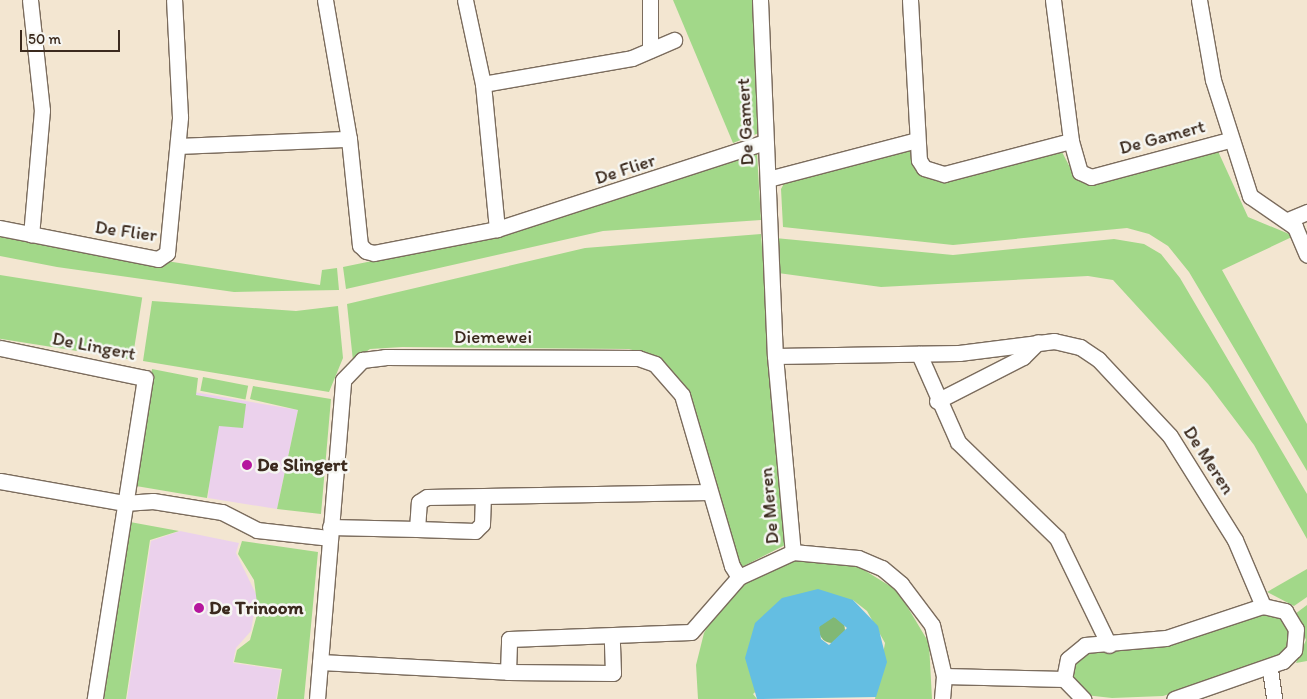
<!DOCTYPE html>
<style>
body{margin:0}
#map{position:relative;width:1307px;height:699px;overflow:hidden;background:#f3e6d1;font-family:Itim,sans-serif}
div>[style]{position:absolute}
.built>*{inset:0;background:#ebd1ec}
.green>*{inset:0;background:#a2d889;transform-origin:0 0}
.forest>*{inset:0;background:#81b875}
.round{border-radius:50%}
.water>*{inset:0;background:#64bee2}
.roads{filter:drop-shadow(1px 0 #7b6c5d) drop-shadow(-1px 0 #7b6c5d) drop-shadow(0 1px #7b6c5d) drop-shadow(0 -1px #7b6c5d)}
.street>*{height:15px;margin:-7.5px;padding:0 7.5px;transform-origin:7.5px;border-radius:7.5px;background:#fff}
.dots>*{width:14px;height:14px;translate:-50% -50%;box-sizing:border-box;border:2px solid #f6f6f2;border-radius:50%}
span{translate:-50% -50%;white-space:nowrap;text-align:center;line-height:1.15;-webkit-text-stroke:5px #f6f6f2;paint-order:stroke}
.street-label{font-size:19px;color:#3b2a1e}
.poi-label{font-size:19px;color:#3b2a1e;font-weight:700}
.left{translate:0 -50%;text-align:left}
.scale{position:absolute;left:20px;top:30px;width:100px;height:22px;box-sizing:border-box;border:2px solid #3b2a1e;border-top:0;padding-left:6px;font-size:15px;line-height:18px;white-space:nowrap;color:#3b2a1e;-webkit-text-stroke:4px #f6f6f2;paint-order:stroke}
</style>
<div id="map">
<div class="built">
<i style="clip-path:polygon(171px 388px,298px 410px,277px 509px,208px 498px,209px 488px)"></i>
<i style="clip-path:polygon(180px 531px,239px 543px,236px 553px,257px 596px,251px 631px,236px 648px,233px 663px,281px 670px,276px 699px,127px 699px,151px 541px)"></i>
</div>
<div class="green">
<i style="clip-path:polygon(673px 0,754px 0,759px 133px,733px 143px)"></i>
<i style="clip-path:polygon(910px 149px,924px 175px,1061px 150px,1076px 179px,1086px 183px,1217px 149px,1248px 217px,1294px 236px,1222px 270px,1307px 424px,1307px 471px,1189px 272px,1168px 246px,1149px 234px,1127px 228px,953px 245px,783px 227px,781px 189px,787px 178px)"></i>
<i style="clip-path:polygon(757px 154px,761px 220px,603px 231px,346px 289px,343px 267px,508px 233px)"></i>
<i style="clip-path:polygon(761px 234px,785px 545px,736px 570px,677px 385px,668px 366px,648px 354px,629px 349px,402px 347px,370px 349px,353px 361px,347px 304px,585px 248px)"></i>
<i style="clip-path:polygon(0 235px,320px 285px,322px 270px,337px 268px,339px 290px,234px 292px,57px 267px,0 256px)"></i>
<i style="clip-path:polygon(775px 238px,953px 255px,1114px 239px,1144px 244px,1161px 254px,1180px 278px,1307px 494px,1307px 539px,1254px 445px,1208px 384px,1113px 280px,1088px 276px,881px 287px,778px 273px)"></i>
<i style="left:0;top:275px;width:144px;height:63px;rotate:9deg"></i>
<i style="clip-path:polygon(152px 301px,296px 311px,338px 306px,343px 358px,329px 392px,143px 361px)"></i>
<i style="clip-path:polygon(152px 369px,198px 378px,196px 395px,246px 404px,243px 428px,219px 426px,207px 498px,136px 486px)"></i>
<i style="left:203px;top:377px;width:46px;height:14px;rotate:11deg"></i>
<i style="clip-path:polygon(253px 386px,331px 399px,321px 514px,277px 509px,298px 410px,250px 399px)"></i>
<i style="clip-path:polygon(130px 522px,179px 531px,150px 540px,126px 699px,104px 699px)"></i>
<i style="clip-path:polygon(242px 541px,318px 552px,304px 699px,277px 699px,282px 669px,234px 662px,237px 650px,250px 640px,258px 611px,254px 580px,238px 554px)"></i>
<i style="clip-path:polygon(807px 558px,856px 565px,898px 591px,929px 643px,932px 699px,875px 699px,885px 643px,867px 611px,853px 600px,753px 694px,757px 699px,698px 699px,696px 665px,704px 633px,720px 605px,746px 580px,774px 565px)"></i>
<i style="clip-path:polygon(1307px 569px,1307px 597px,1294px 606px,1267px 592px)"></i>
<i style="clip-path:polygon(1307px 605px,1307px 661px,1296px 663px,1306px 640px,1295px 614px)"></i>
<i style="clip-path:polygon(1268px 613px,1281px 616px,1291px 629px,1290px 645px,1280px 656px,1207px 682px,1163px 696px,1112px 698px,1085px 695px,1071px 681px,1072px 665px,1080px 654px,1147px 646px)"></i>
</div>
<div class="forest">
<i class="round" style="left:819px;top:617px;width:26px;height:26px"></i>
</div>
<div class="water">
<i style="clip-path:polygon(evenodd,818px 589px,853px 600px,878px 626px,887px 662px,876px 697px,757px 699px,745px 658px,755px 623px,782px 598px,818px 589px,834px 617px,847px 628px,829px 645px,821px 639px,819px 627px,834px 617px)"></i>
</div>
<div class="roads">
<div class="street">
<i style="left:30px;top:0;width:111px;rotate:83.8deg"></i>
<i style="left:42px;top:110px;width:125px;rotate:95deg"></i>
<i style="left:325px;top:0;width:141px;rotate:80.2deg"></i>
<i style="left:349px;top:139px;width:107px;rotate:84.1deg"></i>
<i style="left:360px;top:245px;width:8px;rotate:45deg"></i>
<i style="left:366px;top:251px;width:8px;rotate:14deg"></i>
<i style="left:374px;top:253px;width:125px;rotate:-11deg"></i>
<i style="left:497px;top:229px;width:282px;rotate:-18deg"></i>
<i style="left:465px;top:0;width:86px;rotate:77.9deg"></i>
<i style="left:483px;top:84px;width:146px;rotate:84.5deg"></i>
<i style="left:760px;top:0;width:356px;rotate:87.6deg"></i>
<i style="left:775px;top:356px;width:197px;rotate:84.8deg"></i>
<i style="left:793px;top:552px;width:65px;rotate:5.3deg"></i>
<i style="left:858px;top:558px;width:26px;rotate:23deg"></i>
<i style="left:882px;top:568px;width:25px;rotate:40deg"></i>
<i style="left:901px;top:584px;width:51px;rotate:52.9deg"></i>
<i style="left:932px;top:625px;width:52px;rotate:76.8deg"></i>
<i style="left:944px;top:676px;width:23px;rotate:95deg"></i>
<i style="left:910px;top:0;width:160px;rotate:86.8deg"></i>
<i style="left:919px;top:160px;width:9px;rotate:58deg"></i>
<i style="left:924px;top:168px;width:21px;rotate:17deg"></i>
<i style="left:944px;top:174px;width:131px;rotate:-14.6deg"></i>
<i style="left:1053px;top:0;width:142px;rotate:82.7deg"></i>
<i style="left:1071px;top:141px;width:32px;rotate:74deg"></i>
<i style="left:1080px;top:172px;width:12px;rotate:24deg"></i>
<i style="left:1091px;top:177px;width:143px;rotate:-15deg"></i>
<i style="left:1199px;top:0;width:81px;rotate:80.1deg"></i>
<i style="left:1213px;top:80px;width:122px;rotate:72.3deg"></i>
<i style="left:1250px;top:196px;width:55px;rotate:34.6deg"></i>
<i style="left:1295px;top:227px;width:30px;rotate:67deg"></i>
<i style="left:650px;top:50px;width:50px;rotate:-90deg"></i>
<i style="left:483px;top:84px;width:151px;rotate:-9.9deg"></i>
<i style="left:632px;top:58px;width:46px;rotate:-23.2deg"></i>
<i style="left:179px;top:146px;width:170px;rotate:-2.4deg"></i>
<i style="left:768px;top:179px;width:154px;rotate:-14.7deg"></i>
<i style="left:1288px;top:220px;width:21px;rotate:-23deg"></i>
<i style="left:0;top:228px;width:161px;rotate:11.1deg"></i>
<i style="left:158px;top:259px;width:11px;rotate:-34deg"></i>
<i style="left:167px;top:253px;width:137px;rotate:-84.5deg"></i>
<i style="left:180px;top:117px;width:117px;rotate:-92.9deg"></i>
<i style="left:0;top:348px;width:148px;rotate:11.7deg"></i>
<i style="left:145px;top:378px;width:325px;rotate:98.9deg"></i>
<i style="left:919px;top:354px;width:96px;rotate:66.1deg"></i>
<i style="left:958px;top:442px;width:138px;rotate:44.1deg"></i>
<i style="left:1057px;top:538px;width:119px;rotate:64.1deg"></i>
<i style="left:775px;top:356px;width:184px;rotate:-0.9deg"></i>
<i style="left:959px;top:353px;width:96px;rotate:-7.2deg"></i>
<i style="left:1054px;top:341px;width:27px;rotate:13deg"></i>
<i style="left:1080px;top:347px;width:22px;rotate:34deg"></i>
<i style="left:1098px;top:359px;width:105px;rotate:46.9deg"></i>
<i style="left:1170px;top:436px;width:123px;rotate:58deg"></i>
<i style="left:1235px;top:540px;width:72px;rotate:67deg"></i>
<i style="left:937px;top:401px;width:97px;rotate:-27.1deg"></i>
<i style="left:1023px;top:357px;width:21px;rotate:-45deg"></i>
<i style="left:0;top:481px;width:127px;rotate:10deg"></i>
<i style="left:125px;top:503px;width:28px;rotate:-4deg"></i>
<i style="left:153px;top:501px;width:70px;rotate:9.1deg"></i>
<i style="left:222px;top:512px;width:39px;rotate:27deg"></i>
<i style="left:257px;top:530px;width:72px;rotate:6.3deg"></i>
<i style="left:330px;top:527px;width:87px;rotate:1.3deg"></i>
<i style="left:417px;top:529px;width:27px;rotate:-86deg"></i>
<i style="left:419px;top:502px;width:9px;rotate:-32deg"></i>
<i style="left:427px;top:497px;width:282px;rotate:-1deg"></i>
<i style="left:417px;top:529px;width:58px;rotate:2deg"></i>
<i style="left:475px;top:531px;width:10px;rotate:-45deg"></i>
<i style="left:482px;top:524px;width:26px;rotate:-88deg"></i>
<i style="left:320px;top:662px;width:188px;rotate:3deg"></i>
<i style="left:508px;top:672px;width:33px;rotate:-88deg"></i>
<i style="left:509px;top:639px;width:182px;rotate:-2.2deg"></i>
<i style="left:691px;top:632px;width:73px;rotate:-48.9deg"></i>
<i style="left:739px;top:577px;width:60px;rotate:-24.8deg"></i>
<i style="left:1270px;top:669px;width:30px;rotate:82deg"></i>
<i style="left:508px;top:672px;width:105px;rotate:0.5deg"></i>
<i style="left:613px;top:673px;width:35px;rotate:-92deg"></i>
<i style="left:944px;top:676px;width:120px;rotate:1.4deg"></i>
<i style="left:1064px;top:679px;width:20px;rotate:-79deg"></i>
<i style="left:1068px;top:659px;width:22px;rotate:-39deg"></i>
<i style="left:1085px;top:645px;width:81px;rotate:-4.9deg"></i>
<i style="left:1166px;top:638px;width:102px;rotate:-18.3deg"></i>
<i style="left:1263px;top:606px;width:23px;rotate:13deg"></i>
<i style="left:1285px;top:611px;width:21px;rotate:59deg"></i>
<i style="left:1296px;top:629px;width:21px;rotate:95deg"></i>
<i style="left:1294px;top:650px;width:16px;rotate:135deg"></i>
<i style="left:1283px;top:661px;width:115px;rotate:160.8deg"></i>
<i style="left:1064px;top:679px;width:28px;rotate:46deg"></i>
<i style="left:317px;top:699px;width:320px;rotate:-85.3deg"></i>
<i style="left:343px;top:380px;width:28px;rotate:-46deg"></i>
<i style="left:362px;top:360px;width:23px;rotate:-7deg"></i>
<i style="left:385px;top:357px;width:253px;rotate:0.2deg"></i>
<i style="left:638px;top:358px;width:18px;rotate:19deg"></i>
<i style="left:655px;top:364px;width:41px;rotate:48.9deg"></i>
<i style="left:682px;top:395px;width:178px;rotate:73.7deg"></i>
<i style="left:732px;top:566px;width:13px;rotate:58deg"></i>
</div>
</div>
<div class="dots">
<i style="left:247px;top:465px;background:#b5179e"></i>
<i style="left:199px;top:608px;background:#b5179e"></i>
</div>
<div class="street-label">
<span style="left:745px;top:122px;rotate:-93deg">De Gamert</span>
<span style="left:1162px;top:137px;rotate:-15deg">De Gamert</span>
<span style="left:625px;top:169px;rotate:-18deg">De Flier</span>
<span style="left:126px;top:231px;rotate:8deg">De Flier</span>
<span style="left:493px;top:337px">Diemewei</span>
<span style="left:94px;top:346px;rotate:11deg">De Lingert</span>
<span style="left:1209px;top:460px;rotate:57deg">De Meren</span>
<span style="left:769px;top:506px;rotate:-95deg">De Meren</span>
</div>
<div class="poi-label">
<span class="left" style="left:257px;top:465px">De Slingert</span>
<span class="left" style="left:209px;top:608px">De Trinoom</span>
</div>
<div class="scale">50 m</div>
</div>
